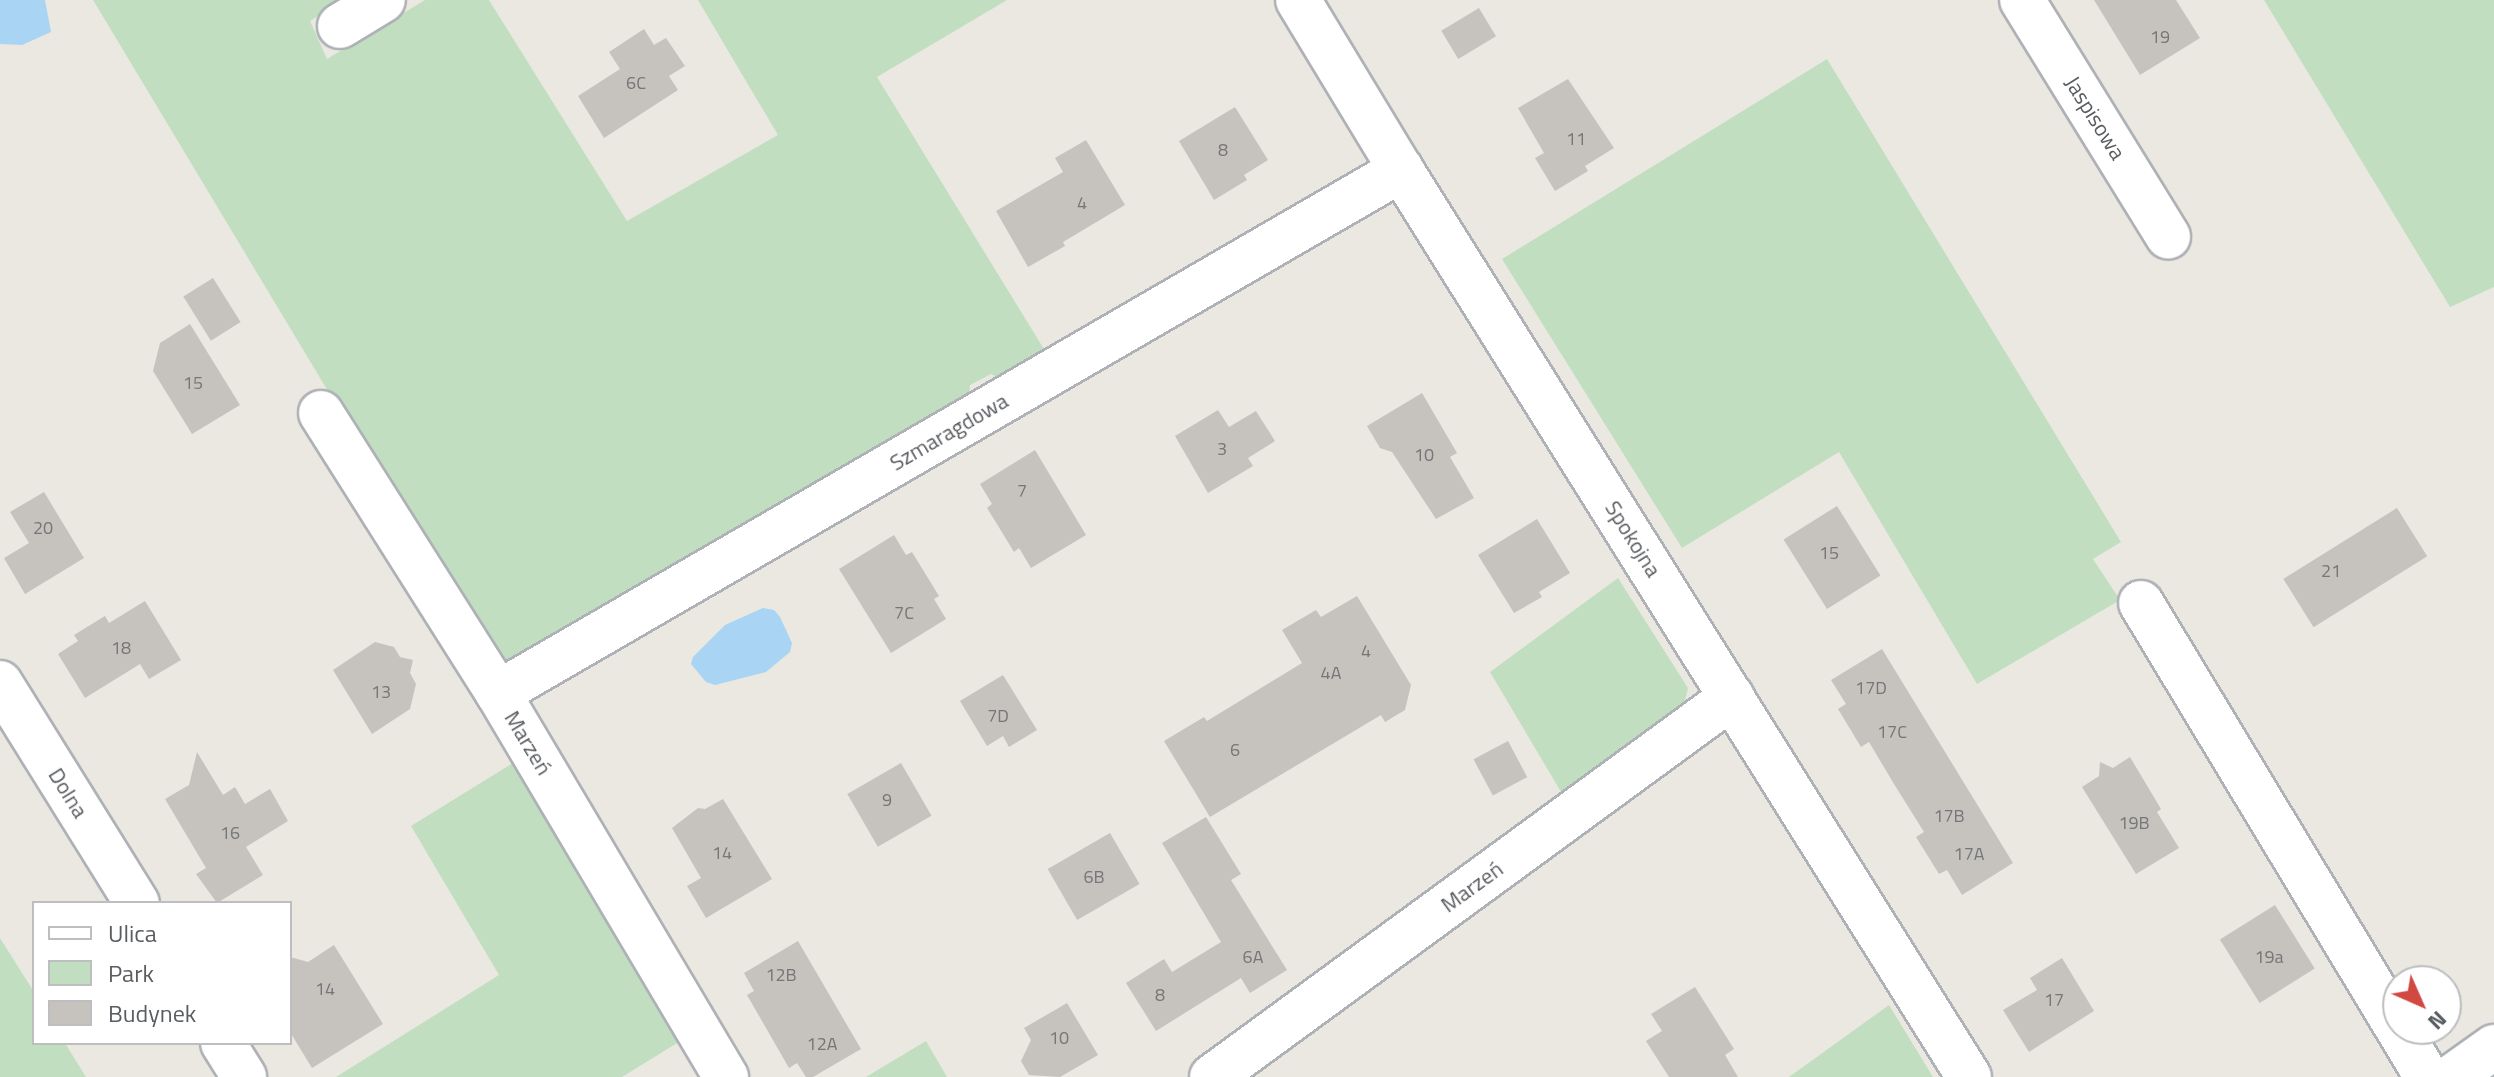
<!DOCTYPE html>
<meta charset="utf-8">
<style>
body{margin:0}
#map{position:relative;width:2494px;height:1077px;overflow:hidden;background:#eae8e1;font-family:"Titillium Web",sans-serif}
div>[style]{position:absolute}
.green>*{inset:0;background:#c1dfc0}
.water>*{inset:0;background:#a9d4f3}
.building>*{inset:0;background:#c6c3be;transform-origin:0 0}
.roads{filter:drop-shadow(2px 0 #aeb1b5) drop-shadow(-2px 0 #aeb1b5) drop-shadow(0 2px #aeb1b5) drop-shadow(0 -2px #aeb1b5)}
.minor>*{height:44px;margin:-22px;padding:0 22px;transform-origin:22px;border-radius:22px;background:#fff}
span{translate:-50% -50%;white-space:nowrap;text-align:center;line-height:1.15;-webkit-text-stroke:7px #fff;paint-order:stroke}
.number-label{font-size:18px;color:#747678}
.number-label span{-webkit-text-stroke-width:0}
.street-label{font-size:22px;color:#595c60}
.legend{position:absolute;left:32px;top:901px;width:260px;height:144px;box-sizing:border-box;background:#fff;border:2px solid #bdbebf;margin:0;padding:10px 14px;list-style:none;font-size:24px;color:#595c60}
.legend li{display:flex;align-items:center;gap:16px;height:40px}
.legend b{width:40px;border:2px solid #bdbebf}
.north{position:absolute;left:2382px;top:965px;width:80px;height:80px;box-sizing:border-box;background:#fff;border:2px solid #bdbebf;border-radius:50%;rotate:135deg;font-size:22px;font-weight:700;line-height:32px;text-align:center;color:#595c60}
.north::after{content:'';display:block;margin:auto;width:28px;height:36px;background:#d14940;clip-path:polygon(50% 0,100% 100%,50% 72%,0 100%)}
</style>
<div id="map">
<div class="green">
<i style="clip-path:polygon(93px 0,343px 0,310px 21px,327px 59px,425px 0,489px 0,627px 221px,778px 135px,698px 0,1007px 0,877px 77px,1047px 354px,1003px 380px,991px 374px,970px 385px,969px 397px,495px 669px)"></i>
<i style="clip-path:polygon(2264px 0,2494px 0,2494px 287px,2450px 307px)"></i>
<i style="clip-path:polygon(1827px 59px,2121px 542px,2093px 559px,2120px 600px,1977px 684px,1839px 452px,1682px 548px,1502px 259px)"></i>
<i style="clip-path:polygon(1618px 578px,1688px 688px,1682px 712px,1564px 797px,1490px 672px)"></i>
<i style="clip-path:polygon(513px 763px,682px 1040px,622px 1077px,336px 1077px,499px 975px,411px 826px)"></i>
<i style="clip-path:polygon(0 938px,34px 992px,34px 1043px,65px 1043px,86px 1077px,0 1077px)"></i>
<i style="clip-path:polygon(1889px 1005px,1933px 1077px,1789px 1077px)"></i>
<i style="clip-path:polygon(926px 1041px,947px 1077px,866px 1077px)"></i>
</div>
<div class="water">
<i style="clip-path:polygon(0 0,45px 0,51px 32px,22px 45px,0 44px)"></i>
<i style="clip-path:polygon(763px 608px,774px 610px,780px 617px,792px 643px,790px 652px,766px 672px,715px 685px,706px 682px,691px 664px,693px 657px,725px 625px)"></i>
</div>
<div class="building">
<i style="clip-path:polygon(2094px 0,2176px 0,2200px 38px,2140px 75px)"></i>
<i style="left:1479px;top:8px;width:33px;height:44px;rotate:59deg"></i>
<i style="clip-path:polygon(644px 29px,654px 45px,666px 38px,685px 66px,669px 76px,678px 90px,604px 138px,578px 96px,620px 69px,609px 52px)"></i>
<i style="clip-path:polygon(1568px 79px,1614px 148px,1585px 166px,1588px 171px,1555px 191px,1535px 158px,1544px 153px,1518px 108px)"></i>
<i style="clip-path:polygon(1235px 107px,1268px 160px,1244px 175px,1247px 180px,1214px 200px,1179px 141px)"></i>
<i style="clip-path:polygon(1086px 140px,1125px 205px,1063px 242px,1065px 246px,1028px 267px,996px 211px,1063px 172px,1055px 158px)"></i>
<i style="left:213px;top:278px;width:52px;height:35px;rotate:58deg"></i>
<i style="clip-path:polygon(190px 324px,240px 405px,192px 434px,153px 371px,160px 343px)"></i>
<i style="clip-path:polygon(1422px 393px,1457px 453px,1450px 457px,1474px 498px,1436px 519px,1392px 452px,1380px 448px,1367px 426px)"></i>
<i style="clip-path:polygon(1218px 410px,1229px 427px,1256px 411px,1275px 441px,1248px 458px,1253px 466px,1208px 493px,1175px 436px)"></i>
<i style="clip-path:polygon(1035px 450px,1086px 535px,1031px 568px,1019px 548px,1014px 552px,1000px 529px,987px 508px,992px 504px,980px 484px)"></i>
<i style="clip-path:polygon(44px 492px,84px 558px,25px 594px,4px 558px,29px 543px,10px 512px)"></i>
<i style="left:1837px;top:506px;width:82px;height:63px;rotate:58deg"></i>
<i style="left:2397px;top:508px;width:57px;height:134px;rotate:58deg"></i>
<i style="clip-path:polygon(1537px 519px,1570px 573px,1539px 592px,1542px 597px,1514px 613px,1478px 555px)"></i>
<i style="clip-path:polygon(894px 535px,906px 555px,912px 552px,939px 596px,934px 599px,946px 619px,891px 653px,839px 569px)"></i>
<i style="clip-path:polygon(1357px 596px,1411px 685px,1405px 710px,1385px 722px,1381px 715px,1210px 817px,1164px 741px,1204px 717px,1207px 721px,1302px 663px,1282px 630px,1316px 610px,1321px 617px)"></i>
<i style="clip-path:polygon(145px 601px,181px 660px,149px 679px,140px 664px,85px 698px,58px 654px,78px 641px,74px 635px,105px 616px,109px 623px)"></i>
<i style="clip-path:polygon(375px 642px,394px 647px,400px 657px,413px 660px,410px 673px,416px 684px,410px 709px,372px 734px,333px 670px)"></i>
<i style="clip-path:polygon(1882px 649px,2013px 863px,1962px 895px,1947px 870px,1939px 874px,1916px 837px,1924px 832px,1894px 784px,1869px 742px,1861px 747px,1838px 709px,1846px 704px,1831px 680px)"></i>
<i style="clip-path:polygon(1003px 675px,1037px 730px,1009px 747px,1003px 736px,987px 746px,960px 701px)"></i>
<i style="left:1508px;top:741px;width:41px;height:39px;rotate:62deg"></i>
<i style="clip-path:polygon(197px 752px,223px 795px,235px 787px,245px 804px,270px 789px,288px 821px,246px 847px,263px 875px,217px 903px,196px 874px,206px 868px,165px 799px,189px 785px)"></i>
<i style="clip-path:polygon(2130px 757px,2161px 809px,2157px 812px,2179px 848px,2136px 874px,2082px 787px,2099px 776px,2100px 762px,2113px 768px)"></i>
<i style="left:901px;top:763px;width:61px;height:62px;rotate:60deg"></i>
<i style="clip-path:polygon(723px 799px,772px 879px,706px 918px,687px 886px,701px 878px,672px 828px,698px 808px,705px 809px)"></i>
<i style="clip-path:polygon(1206px 817px,1241px 874px,1231px 880px,1287px 970px,1250px 993px,1241px 978px,1156px 1031px,1126px 983px,1164px 959px,1172px 972px,1221px 942px,1162px 843px)"></i>
<i style="left:1110px;top:833px;width:59px;height:72px;rotate:60deg"></i>
<i style="left:2275px;top:905px;width:75px;height:65px;rotate:58deg"></i>
<i style="clip-path:polygon(798px 941px,861px 1049px,813px 1077px,806px 1077px,797px 1063px,789px 1068px,747px 995px,754px 991px,744px 973px)"></i>
<i style="clip-path:polygon(334px 945px,383px 1024px,312px 1068px,290px 1032px,290px 957px,308px 962px)"></i>
<i style="clip-path:polygon(2062px 958px,2094px 1011px,2029px 1052px,2003px 1010px,2037px 990px,2030px 978px)"></i>
<i style="clip-path:polygon(1695px 987px,1734px 1049px,1725px 1055px,1738px 1077px,1669px 1077px,1646px 1041px,1662px 1031px,1651px 1014px)"></i>
<i style="clip-path:polygon(1067px 1003px,1098px 1055px,1060px 1077px,1029px 1075px,1021px 1061px,1031px 1040px,1024px 1028px)"></i>
</div>
<div class="roads">
<div class="minor">
<i style="left:1298px;top:0;width:199px;rotate:58.8deg"></i>
<i style="left:1401px;top:170px;width:1070px;rotate:57.94deg"></i>
<i style="left:2022px;top:0;width:278px;rotate:58.3deg"></i>
<i style="left:340px;top:26px;width:50px;rotate:-31.2deg"></i>
<i style="left:321px;top:413px;width:331px;rotate:57.7deg"></i>
<i style="left:498px;top:693px;width:447px;rotate:59.3deg"></i>
<i style="left:2141px;top:603px;width:554px;rotate:58.89deg"></i>
<i style="left:0;top:683px;width:259px;rotate:58.1deg"></i>
<i style="left:498px;top:693px;width:1044px;rotate:-30.08deg"></i>
<i style="left:223px;top:1043px;width:40px;rotate:58deg"></i>
<i style="left:1212px;top:1077px;width:644px;rotate:-36.16deg"></i>
<i style="left:2452px;top:1077px;width:52px;rotate:-35.5deg"></i>
</div>
</div>
<div class="number-label">
<span style="left:2160px;top:37px">19</span>
<span style="left:636px;top:83px">6C</span>
<span style="left:1576px;top:139px">11</span>
<span style="left:1223px;top:150px">8</span>
<span style="left:1082px;top:203px">4</span>
<span style="left:193px;top:383px">15</span>
<span style="left:1222px;top:449px">3</span>
<span style="left:1424px;top:455px">10</span>
<span style="left:1022px;top:491px">7</span>
<span style="left:43px;top:528px">20</span>
<span style="left:1829px;top:553px">15</span>
<span style="left:2331px;top:571px">21</span>
<span style="left:904px;top:613px">7C</span>
<span style="left:121px;top:648px">18</span>
<span style="left:1366px;top:651px">4</span>
<span style="left:1331px;top:673px">4A</span>
<span style="left:1871px;top:688px">17D</span>
<span style="left:381px;top:692px">13</span>
<span style="left:998px;top:716px">7D</span>
<span style="left:1892px;top:732px">17C</span>
<span style="left:1235px;top:750px">6</span>
<span style="left:887px;top:800px">9</span>
<span style="left:1949px;top:816px">17B</span>
<span style="left:2134px;top:823px">19B</span>
<span style="left:230px;top:833px">16</span>
<span style="left:722px;top:853px">14</span>
<span style="left:1969px;top:854px">17A</span>
<span style="left:1094px;top:877px">6B</span>
<span style="left:1253px;top:957px">6A</span>
<span style="left:2269px;top:957px">19a</span>
<span style="left:781px;top:975px">12B</span>
<span style="left:325px;top:989px">14</span>
<span style="left:1160px;top:995px">8</span>
<span style="left:2054px;top:1000px">17</span>
<span style="left:1059px;top:1038px">10</span>
<span style="left:822px;top:1044px">12A</span>
</div>
<div class="street-label">
<span style="left:2095px;top:118px;rotate:58deg">Jaspisowa</span>
<span style="left:949px;top:432px;rotate:-30deg">Szmaragdowa</span>
<span style="left:1633px;top:539px;rotate:58deg">Spokojna</span>
<span style="left:528px;top:743px;rotate:59deg">Marzeń</span>
<span style="left:68px;top:793px;rotate:58deg">Dolna</span>
<span style="left:1472px;top:887px;rotate:-36deg">Marzeń</span>
</div>
<ul class="legend">
<li><b style="height:10px;background:#fff"></b>Ulica</li>
<li><b style="height:22px;background:#c1dfc0"></b>Park</li>
<li><b style="height:22px;background:#c6c3be"></b>Budynek</li>
</ul>
<div class="north">N</div>
</div>
